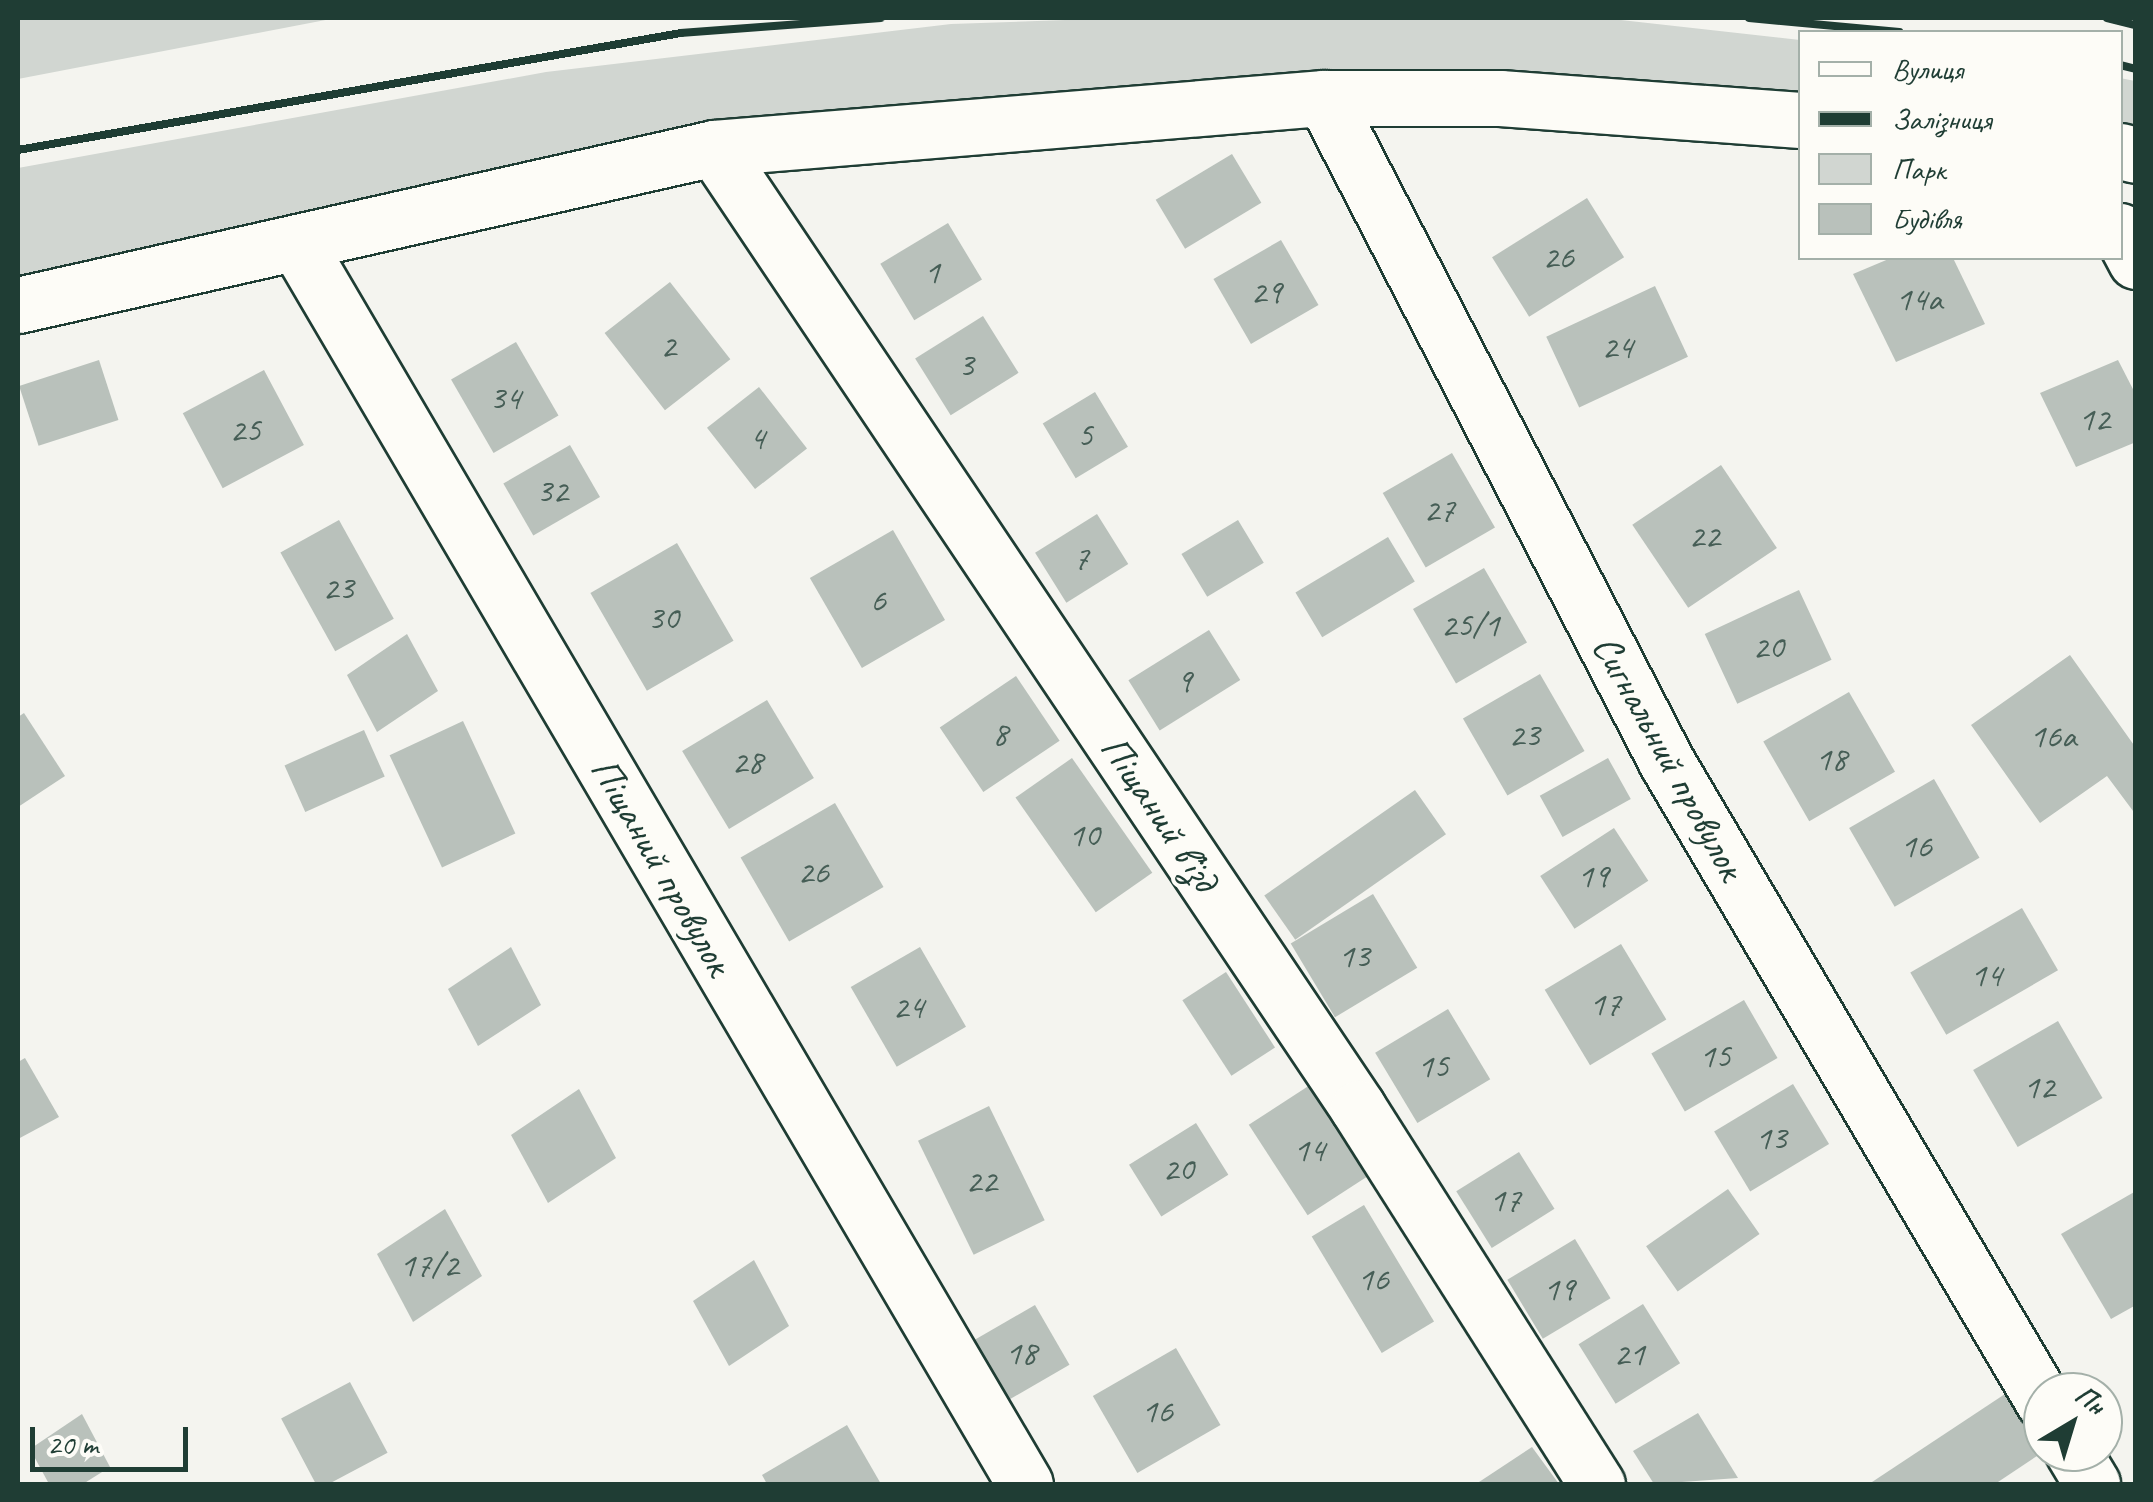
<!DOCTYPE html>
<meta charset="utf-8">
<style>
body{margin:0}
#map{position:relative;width:2153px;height:1502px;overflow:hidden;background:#f4f4ef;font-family:Caveat,sans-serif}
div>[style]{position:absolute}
.green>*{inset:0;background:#d1d6d1}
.building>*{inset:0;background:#b9c1bb;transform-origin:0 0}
.roads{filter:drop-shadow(2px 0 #1f3d34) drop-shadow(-2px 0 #1f3d34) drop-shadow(0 2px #1f3d34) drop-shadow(0 -2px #1f3d34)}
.minor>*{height:55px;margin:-27.5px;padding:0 27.5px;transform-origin:27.5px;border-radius:27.5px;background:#fdfcf7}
.rail>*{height:8px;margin:-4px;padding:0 4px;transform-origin:4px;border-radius:4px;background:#1f3d34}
span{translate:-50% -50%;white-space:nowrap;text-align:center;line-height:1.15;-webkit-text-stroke:8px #fdfcf7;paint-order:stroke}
.number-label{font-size:35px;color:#465e56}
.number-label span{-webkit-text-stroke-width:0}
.street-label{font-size:40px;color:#1f3d34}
.frame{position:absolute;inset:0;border:20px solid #1f3d34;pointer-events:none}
.legend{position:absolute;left:1798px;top:30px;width:325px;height:230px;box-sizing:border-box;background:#fdfcf7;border:2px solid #a4b0a9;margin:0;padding:12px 18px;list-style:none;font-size:30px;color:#1f3d34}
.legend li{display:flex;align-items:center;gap:20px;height:50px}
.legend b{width:50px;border:2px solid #a4b0a9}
.north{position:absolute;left:2023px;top:1372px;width:100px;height:100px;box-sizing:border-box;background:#fdfcf7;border:2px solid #a4b0a9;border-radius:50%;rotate:38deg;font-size:28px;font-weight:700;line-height:40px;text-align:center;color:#1f3d34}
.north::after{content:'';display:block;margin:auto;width:35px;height:45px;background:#1f3d34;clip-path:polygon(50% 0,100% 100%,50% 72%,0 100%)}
.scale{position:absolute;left:30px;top:1427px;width:158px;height:45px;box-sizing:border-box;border:5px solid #1f3d34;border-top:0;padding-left:12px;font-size:30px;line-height:35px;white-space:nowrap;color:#1f3d34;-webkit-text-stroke:8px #fdfcf7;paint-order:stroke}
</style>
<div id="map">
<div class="green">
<i style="clip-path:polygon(18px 18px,336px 18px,18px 79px)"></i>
<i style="clip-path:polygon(1121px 18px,1603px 18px,1800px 40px,1800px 131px,1509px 111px,714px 148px,18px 307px,18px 168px,546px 72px,951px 24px)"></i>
<i style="clip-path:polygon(2120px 78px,2135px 81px,2135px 164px,2121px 160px)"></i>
</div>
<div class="building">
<i style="left:1232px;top:154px;width:57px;height:89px;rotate:59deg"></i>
<i style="left:1587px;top:198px;width:70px;height:112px;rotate:58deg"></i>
<i style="left:948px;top:223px;width:66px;height:79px;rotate:59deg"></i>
<i style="left:1281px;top:240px;width:75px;height:78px;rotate:60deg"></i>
<i style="clip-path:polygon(1891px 258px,1953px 258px,1985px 324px,1896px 362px,1853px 274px)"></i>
<i style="left:670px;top:282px;width:98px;height:83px;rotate:52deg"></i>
<i style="left:1655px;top:286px;width:78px;height:120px;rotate:65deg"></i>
<i style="left:983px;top:316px;width:67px;height:80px;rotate:58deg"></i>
<i style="left:516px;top:342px;width:85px;height:75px;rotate:60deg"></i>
<i style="left:99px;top:360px;width:63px;height:84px;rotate:72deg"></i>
<i style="clip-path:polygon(2118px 360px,2136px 395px,2136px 442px,2076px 467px,2040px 393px)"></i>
<i style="left:264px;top:370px;width:85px;height:92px;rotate:62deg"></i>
<i style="left:759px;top:387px;width:78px;height:66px;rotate:52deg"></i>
<i style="left:1095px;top:392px;width:64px;height:61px;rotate:59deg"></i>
<i style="left:570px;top:445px;width:60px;height:77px;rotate:60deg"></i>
<i style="left:1452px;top:453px;width:86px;height:80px;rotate:60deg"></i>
<i style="left:1721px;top:465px;width:100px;height:107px;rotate:56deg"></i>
<i style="left:1097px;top:514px;width:59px;height:73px;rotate:58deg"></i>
<i style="left:339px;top:520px;width:113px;height:67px;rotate:61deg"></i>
<i style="left:1238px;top:520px;width:50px;height:66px;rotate:59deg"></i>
<i style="left:893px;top:530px;width:104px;height:96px;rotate:60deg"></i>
<i style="left:1388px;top:537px;width:52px;height:108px;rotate:59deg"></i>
<i style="left:677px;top:543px;width:113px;height:100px;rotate:60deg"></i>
<i style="left:1484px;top:568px;width:86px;height:82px;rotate:60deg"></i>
<i style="left:1799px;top:590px;width:77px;height:104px;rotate:65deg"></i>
<i style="left:1209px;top:630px;width:59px;height:95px;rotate:58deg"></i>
<i style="clip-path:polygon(407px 634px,438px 691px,377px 732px,347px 675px)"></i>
<i style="clip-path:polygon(2070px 655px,2136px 748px,2136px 815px,2107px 776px,2040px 823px,1971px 725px)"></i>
<i style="left:1540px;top:674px;width:89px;height:89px;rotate:60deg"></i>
<i style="left:1016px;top:676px;width:78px;height:92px;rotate:56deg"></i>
<i style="left:1849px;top:692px;width:92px;height:99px;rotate:60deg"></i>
<i style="left:767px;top:700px;width:91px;height:99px;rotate:59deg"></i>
<i style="clip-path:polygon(24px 713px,65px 776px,18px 807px,18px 717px)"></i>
<i style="left:463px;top:721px;width:124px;height:81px;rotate:65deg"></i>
<i style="left:364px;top:730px;width:51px;height:87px;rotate:66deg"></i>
<i style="left:1072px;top:758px;width:140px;height:69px;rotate:55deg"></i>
<i style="left:1608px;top:758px;width:47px;height:78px;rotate:61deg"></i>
<i style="left:1934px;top:779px;width:91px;height:98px;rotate:60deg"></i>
<i style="left:1415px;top:790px;width:54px;height:184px;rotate:55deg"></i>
<i style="left:835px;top:803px;width:97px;height:109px;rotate:60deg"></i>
<i style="left:1614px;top:828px;width:63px;height:88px;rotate:57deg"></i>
<i style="left:1373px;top:894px;width:86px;height:96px;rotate:59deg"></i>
<i style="left:2022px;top:908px;width:72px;height:129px;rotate:60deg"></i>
<i style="left:1621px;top:944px;width:88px;height:89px;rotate:59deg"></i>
<i style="clip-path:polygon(511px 947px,541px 1005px,478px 1046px,448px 989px)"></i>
<i style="left:920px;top:947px;width:92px;height:80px;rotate:60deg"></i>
<i style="left:1226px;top:972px;width:90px;height:52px;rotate:57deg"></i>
<i style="left:1744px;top:1000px;width:67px;height:107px;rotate:60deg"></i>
<i style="left:1448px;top:1009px;width:82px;height:85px;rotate:59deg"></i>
<i style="left:2058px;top:1021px;width:89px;height:98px;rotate:60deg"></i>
<i style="clip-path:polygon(25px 1058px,59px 1117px,18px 1139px,18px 1062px)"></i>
<i style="left:1793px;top:1084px;width:70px;height:92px;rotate:59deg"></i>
<i style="left:1310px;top:1085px;width:108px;height:73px;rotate:57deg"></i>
<i style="clip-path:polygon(579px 1089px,616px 1158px,548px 1203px,511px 1135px)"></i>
<i style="left:989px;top:1106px;width:127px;height:79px;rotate:64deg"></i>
<i style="left:1196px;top:1123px;width:61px;height:79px;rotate:58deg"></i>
<i style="left:1519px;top:1152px;width:67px;height:74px;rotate:58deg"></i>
<i style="left:1728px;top:1189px;width:55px;height:100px;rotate:55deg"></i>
<i style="clip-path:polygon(2136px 1191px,2136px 1305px,2111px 1319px,2061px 1234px)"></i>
<i style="left:1364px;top:1205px;width:136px;height:61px;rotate:59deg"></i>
<i style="clip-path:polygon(445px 1209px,482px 1276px,413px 1322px,377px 1254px)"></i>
<i style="left:1575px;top:1239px;width:69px;height:79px;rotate:59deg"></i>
<i style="clip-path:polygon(754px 1260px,789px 1326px,729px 1366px,693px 1301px)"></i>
<i style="left:1643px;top:1304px;width:70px;height:76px;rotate:58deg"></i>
<i style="left:1035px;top:1305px;width:69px;height:74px;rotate:60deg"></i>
<i style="left:1176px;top:1348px;width:89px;height:96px;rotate:60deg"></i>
<i style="left:350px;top:1382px;width:80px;height:78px;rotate:62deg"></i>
<i style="clip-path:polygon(2008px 1392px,2043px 1452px,1995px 1484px,1869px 1484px)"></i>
<i style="clip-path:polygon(1698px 1413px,1738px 1478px,1654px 1484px,1633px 1451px)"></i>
<i style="clip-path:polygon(82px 1414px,110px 1467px,83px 1484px,49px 1484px,30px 1449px)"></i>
<i style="clip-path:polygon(847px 1425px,881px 1484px,767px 1484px,762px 1475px)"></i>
<i style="clip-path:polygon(1532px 1447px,1559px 1484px,1481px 1484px,1479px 1482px)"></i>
</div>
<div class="roads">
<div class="minor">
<i style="left:1324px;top:98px;width:746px;rotate:62.71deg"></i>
<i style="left:1666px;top:761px;width:743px;rotate:59.5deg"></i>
<i style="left:714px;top:148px;width:1156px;rotate:56.14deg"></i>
<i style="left:1358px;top:1108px;width:446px;rotate:57.6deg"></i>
<i style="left:2120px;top:151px;width:16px;rotate:14deg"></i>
<i style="left:2120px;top:231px;width:34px;rotate:62deg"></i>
<i style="left:299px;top:247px;width:1434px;rotate:59.59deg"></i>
<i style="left:18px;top:305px;width:713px;rotate:-12.71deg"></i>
<i style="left:714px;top:148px;width:612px;rotate:-4.69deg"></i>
<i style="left:1324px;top:98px;width:176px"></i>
<i style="left:1500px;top:98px;width:301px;rotate:4.2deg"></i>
<i style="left:2073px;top:1452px;width:37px;rotate:59deg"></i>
</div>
</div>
<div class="rail">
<i style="left:1749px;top:18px;width:151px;rotate:5.3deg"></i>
<i style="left:2107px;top:18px;width:30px;rotate:14deg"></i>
<i style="left:2120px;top:65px;width:16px;rotate:14deg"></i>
<i style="left:18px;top:150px;width:673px;rotate:-10.01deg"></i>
<i style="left:681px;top:33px;width:200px;rotate:-4.3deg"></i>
</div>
<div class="number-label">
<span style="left:1558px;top:257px">26</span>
<span style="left:932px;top:272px">1</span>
<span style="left:1266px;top:292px">29</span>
<span style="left:1919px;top:299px">14а</span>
<span style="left:668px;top:346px">2</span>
<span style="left:1617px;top:347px">24</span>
<span style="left:966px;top:365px">3</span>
<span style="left:505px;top:398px">34</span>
<span style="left:2094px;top:419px">12</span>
<span style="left:245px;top:430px">25</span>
<span style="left:1085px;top:435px">5</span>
<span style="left:757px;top:438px">4</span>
<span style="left:552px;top:491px">32</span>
<span style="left:1439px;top:510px">27</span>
<span style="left:1704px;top:536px">22</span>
<span style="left:1081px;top:558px">7</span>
<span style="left:338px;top:588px">23</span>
<span style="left:878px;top:600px">6</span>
<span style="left:663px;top:618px">30</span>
<span style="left:1470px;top:625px">25/1</span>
<span style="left:1768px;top:647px">20</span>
<span style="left:1184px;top:681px">9</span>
<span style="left:1000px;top:734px">8</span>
<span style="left:1524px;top:735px">23</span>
<span style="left:2053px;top:736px">16а</span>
<span style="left:1831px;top:759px">18</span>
<span style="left:747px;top:762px">28</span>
<span style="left:1084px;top:835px">10</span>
<span style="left:1916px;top:846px">16</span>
<span style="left:813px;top:872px">26</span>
<span style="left:1593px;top:876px">19</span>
<span style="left:1354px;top:956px">13</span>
<span style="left:1986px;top:975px">14</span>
<span style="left:1605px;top:1004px">17</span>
<span style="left:908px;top:1007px">24</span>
<span style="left:1715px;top:1056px">15</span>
<span style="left:1433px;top:1066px">15</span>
<span style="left:2039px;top:1087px">12</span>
<span style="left:1771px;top:1138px">13</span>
<span style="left:1309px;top:1150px">14</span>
<span style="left:1178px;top:1169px">20</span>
<span style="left:981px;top:1181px">22</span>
<span style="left:1505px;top:1200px">17</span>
<span style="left:429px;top:1265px">17/2</span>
<span style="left:1373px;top:1279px">16</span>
<span style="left:1559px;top:1289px">19</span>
<span style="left:1021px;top:1353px">18</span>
<span style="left:1629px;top:1354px">21</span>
<span style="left:1157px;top:1411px">16</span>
</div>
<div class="street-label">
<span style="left:1669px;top:757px;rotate:61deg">Сигнальний провулок</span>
<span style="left:1160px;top:813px;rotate:56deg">Піщаний в’їзд</span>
<span style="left:662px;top:866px;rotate:60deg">Піщаний провулок</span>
</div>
<div class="frame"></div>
<ul class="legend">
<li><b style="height:12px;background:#fdfcf7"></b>Вулиця</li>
<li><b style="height:12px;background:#1f3d34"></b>Залізниця</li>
<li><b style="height:28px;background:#d1d6d1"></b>Парк</li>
<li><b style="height:28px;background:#b9c1bb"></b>Будівля</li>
</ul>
<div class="north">Пн</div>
<div class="scale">20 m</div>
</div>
